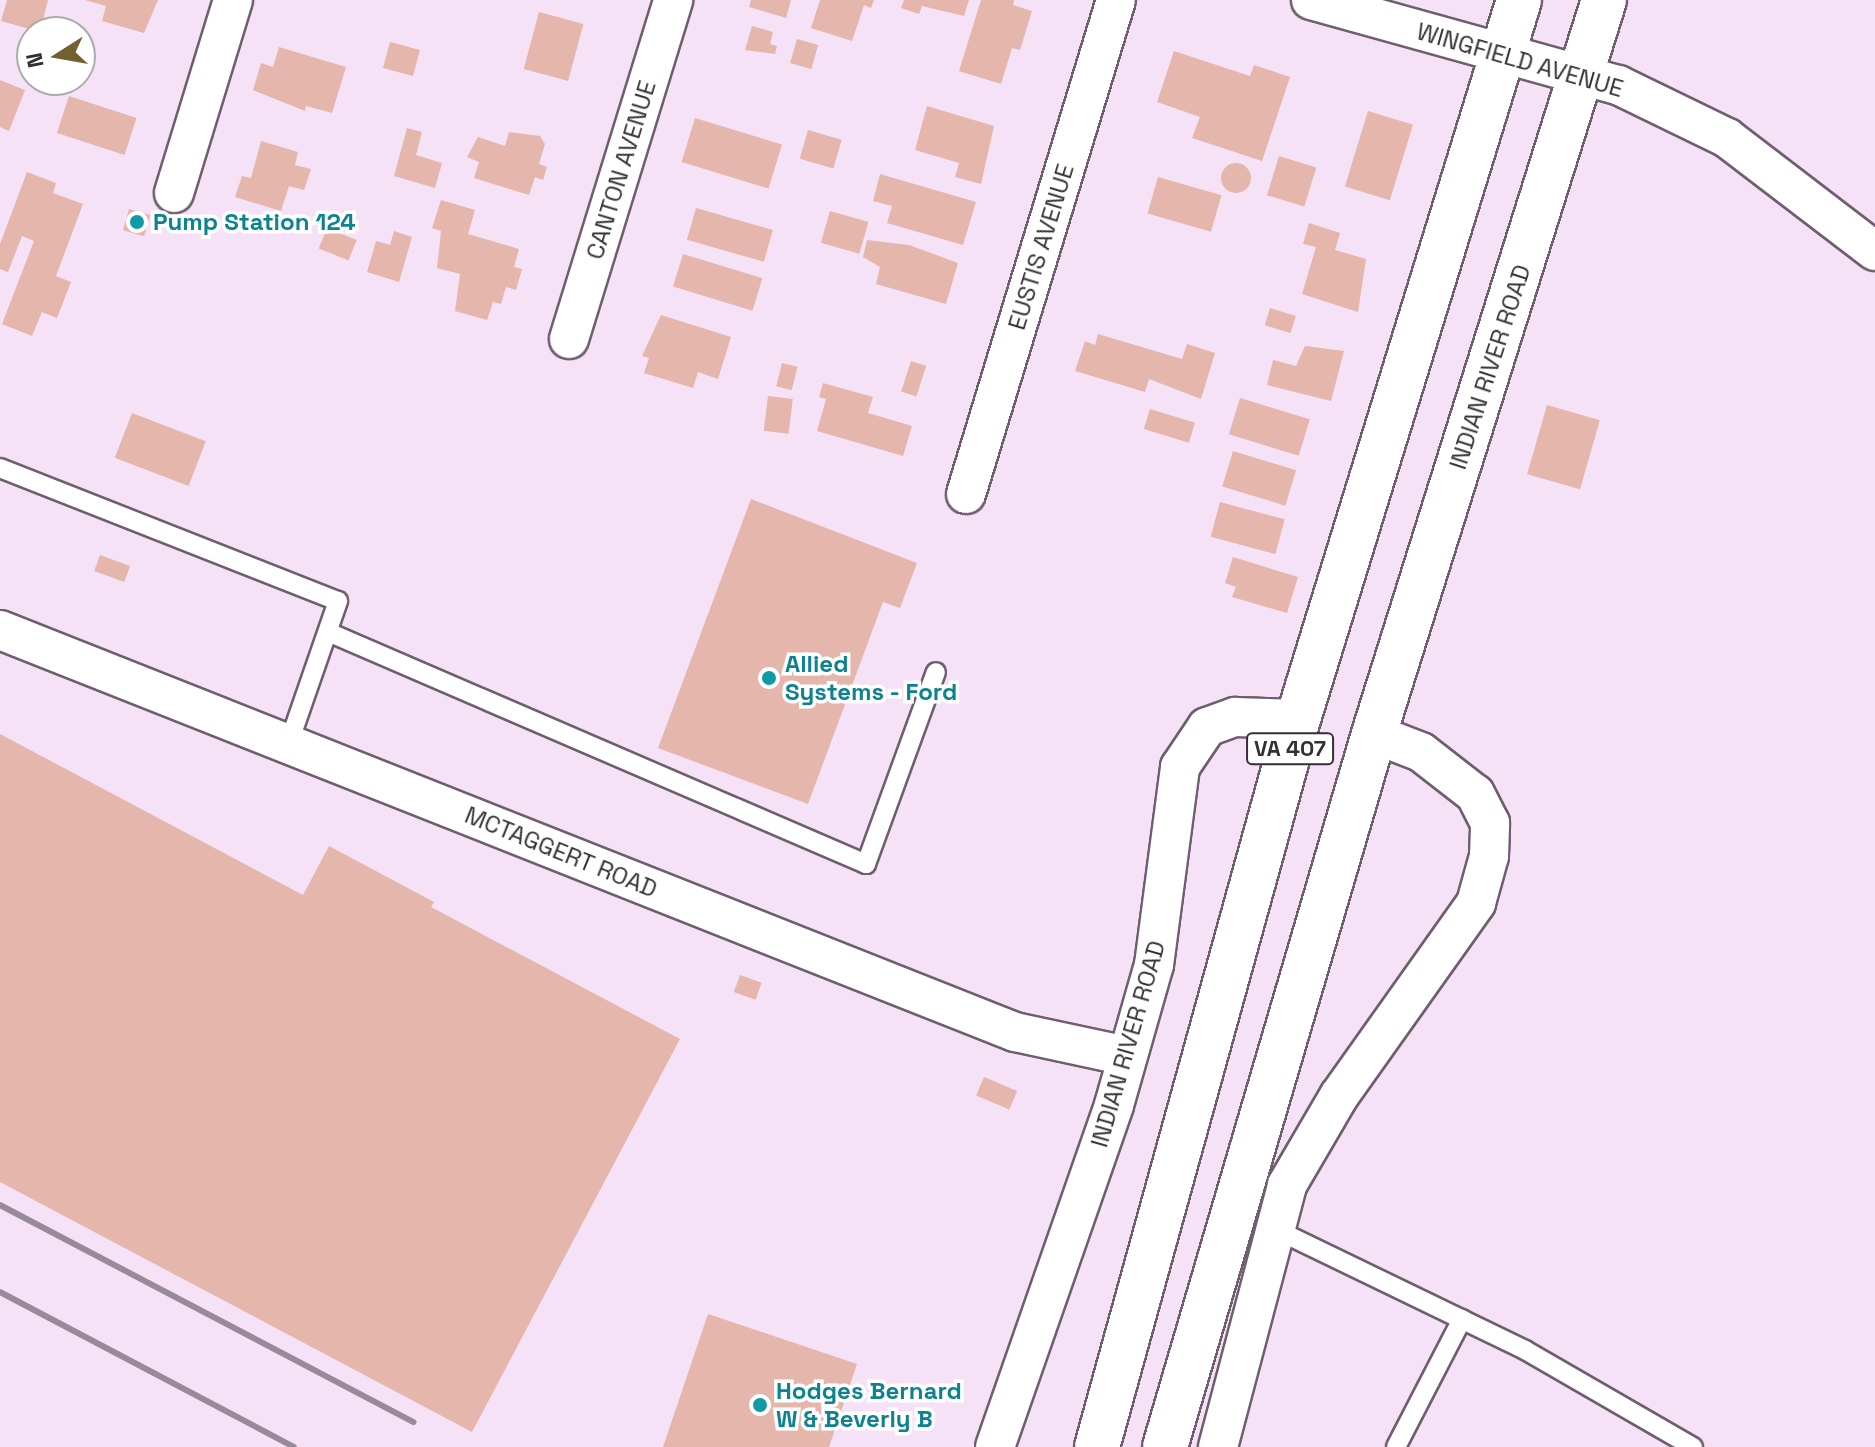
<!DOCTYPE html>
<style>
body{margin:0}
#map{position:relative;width:1875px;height:1447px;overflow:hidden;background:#f5e2f6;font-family:"Space Grotesk",sans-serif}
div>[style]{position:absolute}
.building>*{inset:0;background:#e4b6ac;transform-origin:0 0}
.round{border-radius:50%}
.roads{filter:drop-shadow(2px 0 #6e5e6f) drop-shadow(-2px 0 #6e5e6f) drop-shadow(0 2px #6e5e6f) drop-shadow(0 -2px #6e5e6f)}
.service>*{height:18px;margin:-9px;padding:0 9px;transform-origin:9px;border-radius:9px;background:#fff}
.minor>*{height:38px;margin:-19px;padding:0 19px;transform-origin:19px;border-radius:19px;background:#fff}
.primary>*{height:44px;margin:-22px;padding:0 22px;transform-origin:22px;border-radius:22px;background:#fff}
.rail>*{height:6px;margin:-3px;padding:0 3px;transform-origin:3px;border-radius:3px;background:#988b99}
.dots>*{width:22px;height:22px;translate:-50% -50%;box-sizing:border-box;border:4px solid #fff;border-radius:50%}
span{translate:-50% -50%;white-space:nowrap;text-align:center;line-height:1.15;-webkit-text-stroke:7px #fff;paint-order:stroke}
.shield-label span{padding:2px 6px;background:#fff;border:2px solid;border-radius:6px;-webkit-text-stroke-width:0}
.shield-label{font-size:22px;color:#342e35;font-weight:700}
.street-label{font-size:24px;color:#342e35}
.culture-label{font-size:24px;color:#0d838f;font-weight:700}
.left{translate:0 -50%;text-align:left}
.north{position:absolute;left:16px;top:16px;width:80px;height:80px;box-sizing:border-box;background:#fff;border:2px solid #aeabae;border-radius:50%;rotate:259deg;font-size:22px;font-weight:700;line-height:32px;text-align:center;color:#342e35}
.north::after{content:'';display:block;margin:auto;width:28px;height:36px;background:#72602e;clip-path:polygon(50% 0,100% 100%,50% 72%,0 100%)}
</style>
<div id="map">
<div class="building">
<i style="clip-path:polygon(7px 0,48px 0,40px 32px,1px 21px)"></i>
<i style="clip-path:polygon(85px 0,158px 0,144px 33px,102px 21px,106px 6px)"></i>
<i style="clip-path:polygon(751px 0,791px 0,786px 18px,749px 7px)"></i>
<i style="clip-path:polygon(820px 0,874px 0,871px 8px,864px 5px,852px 41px,811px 28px)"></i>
<i style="clip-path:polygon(904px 0,969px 0,964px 16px,922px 6px,919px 14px,901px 8px)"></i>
<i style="clip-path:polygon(981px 0,1014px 0,1013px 5px,1032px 11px,1020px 50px,1012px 48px,1001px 84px,959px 71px)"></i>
<i style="left:539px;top:12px;width:46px;height:59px;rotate:15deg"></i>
<i style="clip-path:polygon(752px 26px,773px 32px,770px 44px,777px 46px,775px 54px,745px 50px)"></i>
<i style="left:797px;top:39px;width:22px;height:25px;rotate:16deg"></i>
<i style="left:390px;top:42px;width:31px;height:27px;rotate:15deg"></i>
<i style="clip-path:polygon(279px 47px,346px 67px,332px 113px,306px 106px,305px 111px,253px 90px,261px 63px,273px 67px)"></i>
<i style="clip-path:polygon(1174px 51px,1250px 76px,1254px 65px,1290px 77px,1262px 161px,1192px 138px,1200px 117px,1157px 102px)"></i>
<i style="clip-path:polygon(0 80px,25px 90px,9px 131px,0 127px)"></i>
<i style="left:69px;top:96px;width:71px;height:39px;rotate:18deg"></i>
<i style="clip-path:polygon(927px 106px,994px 126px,981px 184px,955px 177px,959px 163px,915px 150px)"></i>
<i style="left:1368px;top:111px;width:47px;height:79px;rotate:17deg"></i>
<i style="left:695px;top:118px;width:91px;height:46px;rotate:17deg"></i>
<i style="clip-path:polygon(407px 128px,422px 132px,416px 155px,442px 163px,435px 188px,394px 176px)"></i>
<i style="left:808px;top:130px;width:35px;height:30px;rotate:16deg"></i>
<i style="clip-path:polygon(509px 132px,540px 136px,545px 144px,539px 164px,547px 167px,543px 180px,535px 177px,529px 195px,474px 178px,479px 162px,467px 157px,478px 137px,505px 146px)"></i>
<i style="clip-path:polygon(261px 141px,298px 152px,295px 165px,311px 169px,304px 190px,289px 186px,281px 211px,235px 197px,242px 176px,251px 178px)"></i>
<i style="left:1279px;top:156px;width:39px;height:41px;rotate:17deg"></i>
<i class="round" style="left:1221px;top:163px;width:30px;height:30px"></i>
<i style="clip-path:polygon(27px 172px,56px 183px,53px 193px,83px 204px,56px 276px,71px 282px,57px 318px,42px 312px,32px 336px,2px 324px,34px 241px,22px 236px,8px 272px,0 269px,0 244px)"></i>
<i style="clip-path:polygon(880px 174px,976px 202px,963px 245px,887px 223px,892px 206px,873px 201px)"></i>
<i style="left:1158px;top:177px;width:66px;height:38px;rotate:16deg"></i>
<i style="clip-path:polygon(441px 200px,475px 210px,468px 234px,519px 249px,514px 267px,522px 269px,516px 290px,506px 287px,501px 304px,493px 302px,487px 320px,455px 311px,460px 274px,437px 268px,441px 231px,432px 228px)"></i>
<i style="left:696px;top:208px;width:80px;height:33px;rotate:16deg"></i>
<i style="left:129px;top:209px;width:22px;height:22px;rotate:16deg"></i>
<i style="left:830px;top:211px;width:40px;height:33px;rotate:16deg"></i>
<i style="clip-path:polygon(1309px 223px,1340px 233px,1335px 250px,1366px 259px,1358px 312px,1302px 294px,1316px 247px,1303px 244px)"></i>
<i style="left:327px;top:228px;width:32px;height:22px;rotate:22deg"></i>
<i style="clip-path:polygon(394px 231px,412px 237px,399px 282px,367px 272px,376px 241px,390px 245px)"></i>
<i style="clip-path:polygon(867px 240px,909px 245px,958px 263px,946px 304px,876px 284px,880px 267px,863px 257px)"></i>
<i style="left:683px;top:254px;width:83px;height:34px;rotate:17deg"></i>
<i style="left:1270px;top:308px;width:27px;height:18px;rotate:17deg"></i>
<i style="clip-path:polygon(661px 315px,731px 337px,718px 379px,698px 372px,693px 388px,644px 373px,649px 358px,642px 356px)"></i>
<i style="clip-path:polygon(1098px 334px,1182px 359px,1187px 344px,1215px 353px,1201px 399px,1149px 379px,1145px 392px,1075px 371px,1085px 341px,1095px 345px)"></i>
<i style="clip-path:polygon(1305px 346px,1344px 351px,1331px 401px,1267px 385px,1273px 360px,1296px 366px)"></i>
<i style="left:911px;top:361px;width:16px;height:32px;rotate:18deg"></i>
<i style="left:782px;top:363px;width:16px;height:24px;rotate:14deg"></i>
<i style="clip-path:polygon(823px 383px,873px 397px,868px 413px,912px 426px,903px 456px,817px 431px,826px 399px,819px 397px)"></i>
<i style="left:768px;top:396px;width:25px;height:35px;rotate:7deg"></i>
<i style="left:1240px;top:398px;width:73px;height:38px;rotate:17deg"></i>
<i style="left:1547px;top:405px;width:55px;height:72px;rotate:16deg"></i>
<i style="left:1150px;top:409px;width:47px;height:21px;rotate:17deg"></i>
<i style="left:132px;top:413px;width:79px;height:48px;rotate:21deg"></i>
<i style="left:1233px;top:451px;width:66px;height:37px;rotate:17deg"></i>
<i style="clip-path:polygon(751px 499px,917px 563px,900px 608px,883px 602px,808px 804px,658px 748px)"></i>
<i style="left:1220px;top:502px;width:67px;height:36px;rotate:15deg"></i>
<i style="left:100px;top:555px;width:32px;height:17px;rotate:20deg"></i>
<i style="clip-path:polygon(1233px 557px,1298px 577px,1287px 613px,1232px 597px,1236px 587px,1225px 583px)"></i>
<i style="clip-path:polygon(0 734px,303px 895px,329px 846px,434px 902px,431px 907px,680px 1039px,472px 1432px,0 1182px)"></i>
<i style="left:740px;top:975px;width:23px;height:18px;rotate:20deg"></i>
<i style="left:984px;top:1077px;width:36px;height:20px;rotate:23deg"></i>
<i style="clip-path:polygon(708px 1314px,857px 1364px,829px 1447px,663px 1447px)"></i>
</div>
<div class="roads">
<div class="service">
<i style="left:0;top:468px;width:363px;rotate:21.5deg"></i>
<i style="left:338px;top:601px;width:152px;rotate:109.1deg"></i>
<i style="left:328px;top:632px;width:586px;rotate:23.33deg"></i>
<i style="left:866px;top:864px;width:204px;rotate:-70deg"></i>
<i style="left:1273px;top:1228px;width:280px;rotate:25.8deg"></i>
<i style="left:1525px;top:1350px;width:194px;rotate:30deg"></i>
<i style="left:1396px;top:1447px;width:144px;rotate:-62.7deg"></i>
</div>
<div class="minor">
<i style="left:1311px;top:0;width:319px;rotate:15.5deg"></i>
<i style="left:1618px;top:85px;width:121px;rotate:25.9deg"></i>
<i style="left:1727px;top:138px;width:186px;rotate:37.4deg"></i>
<i style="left:174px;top:193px;width:202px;rotate:-73deg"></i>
<i style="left:569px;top:339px;width:355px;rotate:-72.9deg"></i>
<i style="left:966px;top:494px;width:516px;rotate:-73.11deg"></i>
<i style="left:0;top:630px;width:1092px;rotate:21.61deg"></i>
<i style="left:1015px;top:1032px;width:115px;rotate:12.1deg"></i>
<i style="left:995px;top:1447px;width:362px;rotate:-70.8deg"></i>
<i style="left:1114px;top:1105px;width:146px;rotate:-74.1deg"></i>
<i style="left:1154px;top:965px;width:200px;rotate:-82.5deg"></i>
<i style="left:1180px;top:767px;width:48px;rotate:-56deg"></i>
<i style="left:1207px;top:727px;width:30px;rotate:-20deg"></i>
<i style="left:1235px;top:717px;width:63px;rotate:1.8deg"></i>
<i style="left:1218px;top:1447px;width:271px;rotate:-75.2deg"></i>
<i style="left:1287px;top:1185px;width:103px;rotate:-59.7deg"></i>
<i style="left:1339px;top:1096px;width:237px;rotate:-54.6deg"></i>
<i style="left:1476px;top:903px;width:49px;rotate:-74.5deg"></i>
<i style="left:1489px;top:856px;width:33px;rotate:-88deg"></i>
<i style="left:1490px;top:823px;width:33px;rotate:-117deg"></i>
<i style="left:1475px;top:794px;width:68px;rotate:-142.1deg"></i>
<i style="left:1421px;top:752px;width:50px;rotate:-159deg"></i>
</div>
<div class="primary">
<i style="left:1097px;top:1447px;width:755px;rotate:-74.57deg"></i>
<i style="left:1298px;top:719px;width:752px;rotate:-72.91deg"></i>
<i style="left:1165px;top:1447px;width:743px;rotate:-73.66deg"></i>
<i style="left:1374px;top:734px;width:769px;rotate:-72.6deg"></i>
</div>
</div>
<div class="rail">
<i style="left:0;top:1205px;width:467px;rotate:27.7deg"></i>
<i style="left:0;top:1292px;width:332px;rotate:27.8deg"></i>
</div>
<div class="dots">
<i style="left:137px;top:222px;background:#0f9aa8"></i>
<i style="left:769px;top:678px;background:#0f9aa8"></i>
<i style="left:760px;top:1405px;background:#0f9aa8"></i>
</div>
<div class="shield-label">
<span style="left:1290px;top:749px">VA 407</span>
</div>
<div class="street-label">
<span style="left:1520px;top:60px;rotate:16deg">WINGFIELD AVENUE</span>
<span style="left:621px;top:170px;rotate:-73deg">CANTON AVENUE</span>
<span style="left:1041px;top:247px;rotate:-73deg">EUSTIS AVENUE</span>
<span style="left:1490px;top:367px;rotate:-72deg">INDIAN RIVER ROAD</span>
<span style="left:561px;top:852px;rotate:22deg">MCTAGGERT ROAD</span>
<span style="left:1128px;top:1044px;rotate:-74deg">INDIAN RIVER ROAD</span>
</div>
<div class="culture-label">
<span class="left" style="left:153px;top:222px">Pump Station 124</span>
<span class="left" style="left:785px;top:678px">Allied<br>Systems - Ford</span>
<span class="left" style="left:776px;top:1405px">Hodges Bernard<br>W &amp; Beverly B</span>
</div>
<div class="north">N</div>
</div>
